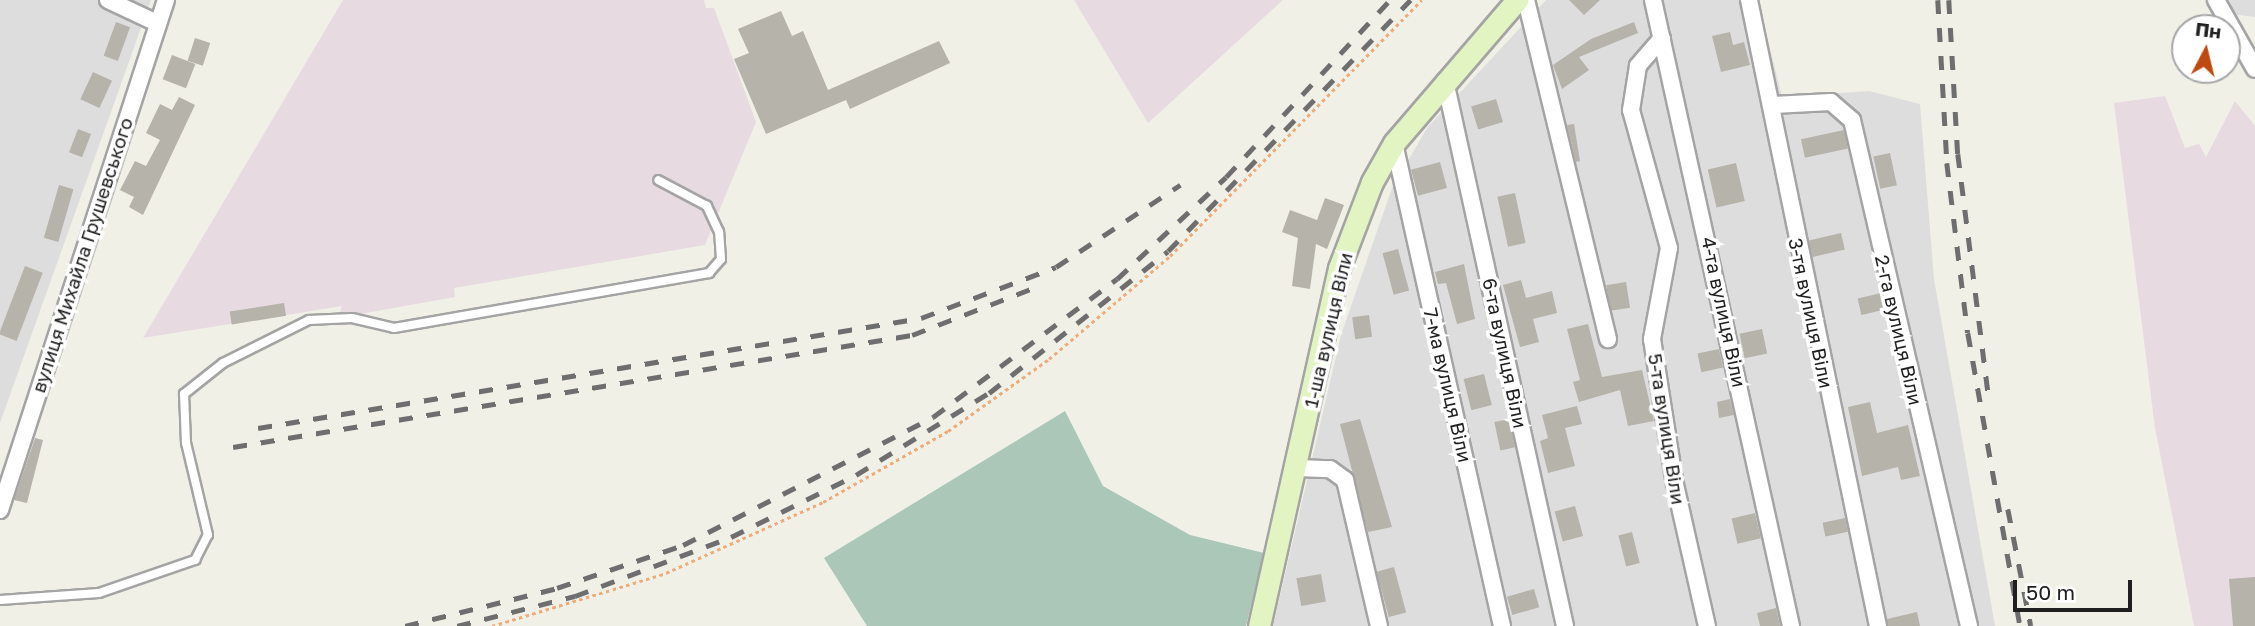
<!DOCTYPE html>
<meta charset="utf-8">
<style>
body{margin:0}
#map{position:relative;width:2255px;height:626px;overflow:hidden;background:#f0f0e7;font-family:"Golos Text",sans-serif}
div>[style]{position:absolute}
.residential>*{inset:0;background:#dedddd}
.industrial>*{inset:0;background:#e8dae1}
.cemetery>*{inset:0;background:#abc7b8}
.building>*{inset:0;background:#b5b3aa;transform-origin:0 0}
.path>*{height:2.5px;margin-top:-1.25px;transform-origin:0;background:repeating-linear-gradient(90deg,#eeac7a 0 3.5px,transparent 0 7px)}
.roads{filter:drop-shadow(2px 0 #a4a4a4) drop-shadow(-2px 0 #a4a4a4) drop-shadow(0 2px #a4a4a4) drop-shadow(0 -2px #a4a4a4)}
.lane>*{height:8px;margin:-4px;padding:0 4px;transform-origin:4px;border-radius:4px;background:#fff}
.street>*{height:16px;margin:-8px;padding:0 8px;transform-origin:8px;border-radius:8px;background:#fff}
.secondary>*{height:21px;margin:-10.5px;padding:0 10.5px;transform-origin:10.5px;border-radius:10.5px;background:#e1f4c1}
.rail>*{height:4.5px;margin-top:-2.25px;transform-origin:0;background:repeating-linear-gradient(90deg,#6e6e6e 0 14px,transparent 0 28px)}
span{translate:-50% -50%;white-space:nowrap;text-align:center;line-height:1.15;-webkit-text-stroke:7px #fff;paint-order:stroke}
.street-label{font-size:19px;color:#202020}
.north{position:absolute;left:2171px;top:14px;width:70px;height:70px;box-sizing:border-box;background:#fff;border:2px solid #a6a6a6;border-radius:50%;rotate:7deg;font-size:19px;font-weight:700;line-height:28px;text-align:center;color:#202020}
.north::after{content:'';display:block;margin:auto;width:24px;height:32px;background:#be4a12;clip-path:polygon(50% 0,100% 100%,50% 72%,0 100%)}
.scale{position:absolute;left:2013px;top:580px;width:119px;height:32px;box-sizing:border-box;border:4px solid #202020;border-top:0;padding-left:9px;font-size:21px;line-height:24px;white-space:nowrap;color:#202020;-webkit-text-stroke:5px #fff;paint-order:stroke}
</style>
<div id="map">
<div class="residential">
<i style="clip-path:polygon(0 0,151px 0,0 423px)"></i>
<i style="clip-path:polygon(1546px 0,1758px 0,1782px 97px,1869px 91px,1920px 104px,1934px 279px,1995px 626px,1273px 626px,1341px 335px,1392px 188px,1427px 128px)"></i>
<i style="clip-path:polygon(2221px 0,2255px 0,2255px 17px,2230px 14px)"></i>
</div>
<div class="industrial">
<i style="clip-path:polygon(343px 0,704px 0,706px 8px,714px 8px,756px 122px,705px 245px,454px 288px,455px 297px,338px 318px,342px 306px,143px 338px)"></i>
<i style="clip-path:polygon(1074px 0,1283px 0,1148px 123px)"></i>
<i style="clip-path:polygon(2165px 96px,2185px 148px,2199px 144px,2206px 157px,2235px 101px,2255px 126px,2255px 626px,2194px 626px,2155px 428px,2114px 103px)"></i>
</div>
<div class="cemetery">
<i style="clip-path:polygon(1065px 411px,1103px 486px,1190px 535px,1264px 553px,1246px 626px,867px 626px,824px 558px)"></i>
</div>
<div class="building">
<i style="clip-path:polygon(1569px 0,1600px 0,1584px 15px)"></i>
<i style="clip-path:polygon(781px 11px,792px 36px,803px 31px,828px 90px,939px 41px,950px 63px,850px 109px,846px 100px,766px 134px,734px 59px,749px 53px,738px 29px)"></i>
<i style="left:116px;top:22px;width:15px;height:36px;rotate:20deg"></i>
<i style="clip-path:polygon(1634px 22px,1638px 33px,1579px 57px,1589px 70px,1562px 89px,1553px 65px,1591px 39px)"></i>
<i style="clip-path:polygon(1730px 32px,1733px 45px,1744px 42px,1750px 65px,1721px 72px,1712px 36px)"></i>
<i style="left:195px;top:38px;width:16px;height:24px;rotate:18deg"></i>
<i style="left:172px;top:55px;width:25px;height:26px;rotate:21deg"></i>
<i style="left:93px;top:72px;width:21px;height:30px;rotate:25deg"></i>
<i style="clip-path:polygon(179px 97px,195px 105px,143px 215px,129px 207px,134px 197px,120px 190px,135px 161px,146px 166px,160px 140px,146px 133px,160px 104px,172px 110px)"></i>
<i style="left:1496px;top:99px;width:24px;height:26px;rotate:73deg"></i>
<i style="clip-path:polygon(1574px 124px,1580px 161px,1576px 162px,1567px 125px)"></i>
<i style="left:78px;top:129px;width:14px;height:25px;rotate:21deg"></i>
<i style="left:1844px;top:130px;width:19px;height:44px;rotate:78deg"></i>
<i style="left:1890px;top:153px;width:33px;height:17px;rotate:78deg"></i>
<i style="left:1440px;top:162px;width:27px;height:30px;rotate:75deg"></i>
<i style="left:1736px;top:163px;width:39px;height:29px;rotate:77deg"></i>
<i style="left:59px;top:185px;width:15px;height:55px;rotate:16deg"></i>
<i style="left:1515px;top:193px;width:51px;height:18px;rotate:78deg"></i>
<i style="clip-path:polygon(1325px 198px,1344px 205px,1327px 249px,1316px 244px,1310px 289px,1292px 286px,1298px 238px,1282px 232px,1290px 210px,1317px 220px)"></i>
<i style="left:1841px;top:233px;width:17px;height:33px;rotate:77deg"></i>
<i style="left:1398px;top:249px;width:43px;height:16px;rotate:75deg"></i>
<i style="clip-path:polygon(1464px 264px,1475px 319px,1457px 324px,1446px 283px,1438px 284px,1435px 272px)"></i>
<i style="left:25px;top:266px;width:19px;height:73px;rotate:21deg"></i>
<i style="clip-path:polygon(1521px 280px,1526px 298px,1552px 291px,1557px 313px,1533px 319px,1539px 342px,1520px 347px,1503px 285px)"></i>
<i style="left:1626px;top:282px;width:26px;height:20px;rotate:81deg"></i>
<i style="left:1881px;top:293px;width:17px;height:24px;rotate:77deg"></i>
<i style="left:284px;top:303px;width:13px;height:55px;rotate:81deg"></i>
<i style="left:1369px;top:315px;width:22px;height:17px;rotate:82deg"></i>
<i style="clip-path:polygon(1588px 324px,1602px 377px,1642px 370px,1654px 421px,1628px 426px,1620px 390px,1579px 402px,1573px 382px,1580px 380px,1567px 329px)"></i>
<i style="left:1762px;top:329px;width:25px;height:23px;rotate:78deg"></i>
<i style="left:1719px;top:349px;width:19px;height:22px;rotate:78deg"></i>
<i style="left:1484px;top:374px;width:32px;height:21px;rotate:76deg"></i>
<i style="clip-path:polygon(1730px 399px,1734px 415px,1719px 418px,1717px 402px)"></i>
<i style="clip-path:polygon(1870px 402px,1877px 433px,1908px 425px,1920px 476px,1901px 480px,1898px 467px,1862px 476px,1848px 407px)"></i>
<i style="clip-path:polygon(1577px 406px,1582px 424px,1565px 428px,1575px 466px,1548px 473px,1540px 441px,1548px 438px,1542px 415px)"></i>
<i style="clip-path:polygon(1360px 419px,1392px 527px,1368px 532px,1340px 424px)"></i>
<i style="left:1509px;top:419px;width:29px;height:15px;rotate:78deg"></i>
<i style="clip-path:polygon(35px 438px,43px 440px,27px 503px,14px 500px)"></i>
<i style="left:1575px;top:506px;width:31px;height:21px;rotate:75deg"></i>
<i style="left:1755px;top:513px;width:26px;height:24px;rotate:77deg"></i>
<i style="left:1845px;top:518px;width:14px;height:23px;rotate:78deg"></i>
<i style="left:1632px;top:532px;width:32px;height:14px;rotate:76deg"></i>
<i style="left:1394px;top:567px;width:47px;height:18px;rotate:75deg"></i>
<i style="left:1321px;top:574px;width:28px;height:25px;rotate:80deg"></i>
<i style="clip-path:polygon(2255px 577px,2255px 626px,2233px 626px,2229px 579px)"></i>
<i style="left:1534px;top:589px;width:19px;height:28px;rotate:74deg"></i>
<i style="clip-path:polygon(1776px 608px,1780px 626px,1760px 626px,1757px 613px)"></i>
<i style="clip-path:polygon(1917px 612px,1920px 626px,1888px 626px,1887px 619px)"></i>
</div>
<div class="path">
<i style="left:492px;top:626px;width:182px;rotate:-16.9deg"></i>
<i style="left:666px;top:573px;width:172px;rotate:-24.3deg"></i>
<i style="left:823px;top:502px;width:144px;rotate:-29.6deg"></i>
<i style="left:948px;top:431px;width:124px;rotate:-35.5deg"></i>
<i style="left:1049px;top:359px;width:159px;rotate:-40.4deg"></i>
<i style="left:1170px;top:256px;width:359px;rotate:-45.5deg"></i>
</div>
<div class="roads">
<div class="lane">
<i style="left:0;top:600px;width:99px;rotate:-4deg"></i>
<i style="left:99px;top:593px;width:102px;rotate:-19deg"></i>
<i style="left:195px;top:560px;width:28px;rotate:-63deg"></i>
<i style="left:208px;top:535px;width:95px;rotate:-103.4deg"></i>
<i style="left:186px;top:443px;width:49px;rotate:-92.3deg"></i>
<i style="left:184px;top:394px;width:50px;rotate:-38.5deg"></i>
<i style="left:223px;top:363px;width:96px;rotate:-26.6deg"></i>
<i style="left:309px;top:320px;width:43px;rotate:-2.7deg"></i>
<i style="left:352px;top:318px;width:43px;rotate:13.4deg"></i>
<i style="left:394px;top:328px;width:320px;rotate:-9.9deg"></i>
<i style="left:709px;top:273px;width:18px;rotate:-49deg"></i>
<i style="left:721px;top:259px;width:27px;rotate:-94deg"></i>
<i style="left:719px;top:232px;width:29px;rotate:-115deg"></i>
<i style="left:707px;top:206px;width:55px;rotate:-152deg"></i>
</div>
<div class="street">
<i style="left:108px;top:0;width:54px;rotate:25.1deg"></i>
<i style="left:1526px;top:0;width:349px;rotate:76.4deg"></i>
<i style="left:1653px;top:0;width:641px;rotate:77.57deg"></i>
<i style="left:1749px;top:0;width:639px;rotate:78.36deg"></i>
<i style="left:2216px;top:0;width:79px;rotate:60.5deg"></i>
<i style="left:1662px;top:38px;width:37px;rotate:131deg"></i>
<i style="left:1638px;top:66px;width:45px;rotate:99deg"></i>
<i style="left:1631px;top:110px;width:143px;rotate:74.6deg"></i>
<i style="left:1669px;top:248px;width:93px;rotate:100.6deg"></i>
<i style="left:1652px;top:339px;width:143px;rotate:81.1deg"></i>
<i style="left:1674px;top:480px;width:150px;rotate:77.3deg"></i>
<i style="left:1445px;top:81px;width:558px;rotate:77.58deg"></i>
<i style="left:1773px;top:105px;width:58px;rotate:-3deg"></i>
<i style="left:1831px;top:102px;width:28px;rotate:41deg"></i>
<i style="left:1852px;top:120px;width:519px;rotate:76.98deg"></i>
<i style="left:1394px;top:143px;width:495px;rotate:77.4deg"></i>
<i style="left:1297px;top:468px;width:33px;rotate:2deg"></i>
<i style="left:1330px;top:469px;width:19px;rotate:36deg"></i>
<i style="left:1345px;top:480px;width:150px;rotate:76.9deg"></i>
<i style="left:0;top:510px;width:536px;rotate:-71.97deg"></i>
</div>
<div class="secondary">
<i style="left:1259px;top:626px;width:367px;rotate:-77.4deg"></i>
<i style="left:1339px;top:268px;width:92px;rotate:-69deg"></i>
<i style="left:1372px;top:182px;width:45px;rotate:-60.6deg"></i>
<i style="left:1394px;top:143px;width:189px;rotate:-49.3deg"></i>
</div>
</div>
<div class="rail">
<i style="left:1938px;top:0;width:163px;rotate:86.8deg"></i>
<i style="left:1947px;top:163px;width:171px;rotate:83deg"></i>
<i style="left:1968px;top:333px;width:298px;rotate:79.9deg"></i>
<i style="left:1949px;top:0;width:154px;rotate:86.7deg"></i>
<i style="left:1958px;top:154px;width:240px;rotate:82.8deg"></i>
<i style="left:258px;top:428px;width:672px;rotate:-9.42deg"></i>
<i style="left:921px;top:318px;width:144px;rotate:-20.7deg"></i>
<i style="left:1056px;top:267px;width:149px;rotate:-33.5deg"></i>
<i style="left:233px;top:447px;width:688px;rotate:-9.37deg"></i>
<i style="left:912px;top:335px;width:130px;rotate:-21.2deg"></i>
<i style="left:2008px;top:509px;width:119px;rotate:78.9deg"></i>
<i style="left:405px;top:626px;width:157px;rotate:-14deg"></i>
<i style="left:557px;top:588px;width:133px;rotate:-18.8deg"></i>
<i style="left:683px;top:545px;width:281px;rotate:-27.1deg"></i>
<i style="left:933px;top:417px;width:230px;rotate:-36.9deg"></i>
<i style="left:1117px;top:279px;width:149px;rotate:-43.1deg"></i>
<i style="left:1226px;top:177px;width:241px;rotate:-47.2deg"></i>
<i style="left:457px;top:626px;width:122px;rotate:-14.3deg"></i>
<i style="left:575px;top:596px;width:167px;rotate:-20.7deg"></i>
<i style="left:731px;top:537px;width:140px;rotate:-26.4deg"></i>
<i style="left:856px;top:475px;width:156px;rotate:-31.7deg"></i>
<i style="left:989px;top:393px;width:228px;rotate:-38.4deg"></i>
<i style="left:1168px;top:251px;width:349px;rotate:-46deg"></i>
</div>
<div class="street-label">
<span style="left:82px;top:255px;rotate:-72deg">вулиця Михайла Грушевського</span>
<span style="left:1724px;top:312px;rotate:78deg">4-та вулиця Віли</span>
<span style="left:1811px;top:313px;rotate:78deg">3-тя вулиця Віли</span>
<span style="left:1328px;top:330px;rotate:-77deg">1-ша вулиця Віли</span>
<span style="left:1899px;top:330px;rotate:77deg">2-га вулиця Віли</span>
<span style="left:1505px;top:353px;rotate:78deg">6-та вулиця Віли</span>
<span style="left:1448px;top:385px;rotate:77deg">7-ма вулиця Віли</span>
<span style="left:1667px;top:429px;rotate:81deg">5-та вулиця Віли</span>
</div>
<div class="north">Пн</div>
<div class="scale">50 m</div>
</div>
